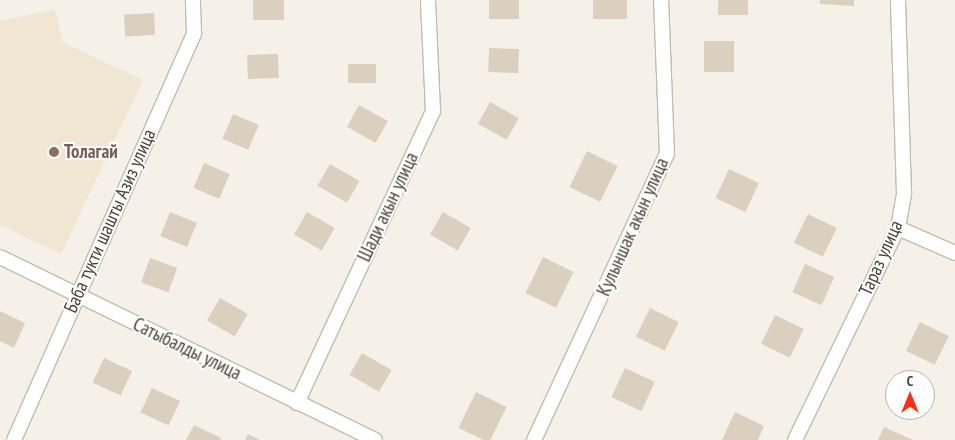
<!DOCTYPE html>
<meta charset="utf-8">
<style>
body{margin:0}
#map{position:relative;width:955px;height:440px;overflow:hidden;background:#f6f1e8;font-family:"PT Sans Narrow",sans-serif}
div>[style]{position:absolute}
.education>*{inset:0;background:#f0e6d1}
.building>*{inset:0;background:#dbcfbf;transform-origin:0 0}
.roads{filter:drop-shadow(1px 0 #c5bbac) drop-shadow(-1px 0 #c5bbac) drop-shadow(0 1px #c5bbac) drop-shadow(0 -1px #c5bbac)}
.minor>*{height:14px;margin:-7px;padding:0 7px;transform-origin:7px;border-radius:7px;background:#fff}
.dots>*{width:14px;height:14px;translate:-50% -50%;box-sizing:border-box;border:2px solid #fff;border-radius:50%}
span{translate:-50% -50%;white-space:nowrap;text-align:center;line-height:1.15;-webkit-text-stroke:4px #fff;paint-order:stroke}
.education-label{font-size:19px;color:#785e54;font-weight:700}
.left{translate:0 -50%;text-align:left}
.street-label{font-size:19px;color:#4a4136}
.north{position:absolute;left:885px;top:370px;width:50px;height:50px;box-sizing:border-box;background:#fff;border:1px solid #b7b3af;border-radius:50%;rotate:0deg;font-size:14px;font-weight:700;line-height:20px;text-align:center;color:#4a4136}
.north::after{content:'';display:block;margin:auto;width:18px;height:22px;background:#ff2f16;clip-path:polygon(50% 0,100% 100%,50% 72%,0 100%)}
</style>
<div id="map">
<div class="education">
<i style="clip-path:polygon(55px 9px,62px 42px,143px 80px,61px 254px,0 225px,0 21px)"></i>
</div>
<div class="building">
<i style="left:253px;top:0;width:31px;height:20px"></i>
<i style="left:489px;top:0;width:30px;height:19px"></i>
<i style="left:593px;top:0;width:34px;height:19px"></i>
<i style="left:718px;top:0;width:30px;height:15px"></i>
<i style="clip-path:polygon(820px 0,854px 0,854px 6px,820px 4px)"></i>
<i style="left:154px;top:13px;width:22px;height:30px;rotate:87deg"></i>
<i style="left:734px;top:41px;width:31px;height:30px;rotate:90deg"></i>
<i style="left:489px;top:48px;width:30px;height:24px;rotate:2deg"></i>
<i style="left:278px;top:54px;width:24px;height:31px;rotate:88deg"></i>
<i style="left:376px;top:64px;width:19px;height:28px;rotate:90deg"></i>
<i style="left:490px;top:102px;width:33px;height:25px;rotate:29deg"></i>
<i style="left:359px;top:105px;width:33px;height:25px;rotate:29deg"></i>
<i style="left:233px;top:114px;width:28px;height:27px;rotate:23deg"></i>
<i style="left:587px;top:151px;width:34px;height:40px;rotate:26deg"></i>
<i style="left:204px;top:163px;width:28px;height:27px;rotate:23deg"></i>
<i style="left:330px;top:164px;width:34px;height:25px;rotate:30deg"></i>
<i style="left:729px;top:169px;width:33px;height:32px;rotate:25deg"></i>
<i style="left:170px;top:212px;width:29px;height:26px;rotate:22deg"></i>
<i style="left:307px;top:212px;width:32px;height:26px;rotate:30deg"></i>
<i style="left:443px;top:212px;width:32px;height:26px;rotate:30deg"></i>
<i style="left:808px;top:214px;width:32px;height:32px;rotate:26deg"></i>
<i style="left:543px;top:257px;width:34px;height:40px;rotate:26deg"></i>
<i style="left:150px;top:258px;width:29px;height:26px;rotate:20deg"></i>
<i style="left:805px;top:264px;width:32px;height:31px;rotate:24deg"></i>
<i style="left:220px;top:298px;width:32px;height:26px;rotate:30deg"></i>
<i style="left:650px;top:308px;width:32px;height:32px;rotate:26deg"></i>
<i style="clip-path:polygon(0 311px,25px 323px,14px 348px,0 341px)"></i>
<i style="left:775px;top:315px;width:32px;height:32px;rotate:26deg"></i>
<i style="left:920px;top:322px;width:32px;height:32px;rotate:26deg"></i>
<i style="left:362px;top:353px;width:34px;height:25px;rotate:30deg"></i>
<i style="left:104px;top:358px;width:31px;height:27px;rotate:25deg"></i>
<i style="left:625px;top:368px;width:33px;height:32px;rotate:25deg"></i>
<i style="left:152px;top:388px;width:31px;height:27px;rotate:25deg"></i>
<i style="left:476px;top:392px;width:34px;height:40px;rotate:26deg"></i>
<i style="clip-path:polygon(735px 412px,764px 426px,758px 440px,722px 440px)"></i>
<i style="clip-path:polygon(194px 425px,221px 438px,220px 440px,186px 440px)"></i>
<i style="clip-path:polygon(884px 427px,913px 440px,878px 440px)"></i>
<i style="clip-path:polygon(248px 434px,260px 440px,245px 440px)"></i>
</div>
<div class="roads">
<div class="minor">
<i style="left:898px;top:228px;width:62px;rotate:23.7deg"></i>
<i style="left:0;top:257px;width:417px;rotate:26deg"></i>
<i style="left:297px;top:403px;width:322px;rotate:-65deg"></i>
<i style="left:433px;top:111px;width:111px;rotate:-92.6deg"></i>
<i style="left:14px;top:440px;width:445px;rotate:-66.1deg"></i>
<i style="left:194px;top:33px;width:33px;rotate:-92deg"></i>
<i style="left:534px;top:440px;width:315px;rotate:-65.1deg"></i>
<i style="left:667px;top:154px;width:154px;rotate:-92.2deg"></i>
<i style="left:795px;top:440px;width:236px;rotate:-64.1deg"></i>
<i style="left:898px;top:228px;width:36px;rotate:-80deg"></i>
<i style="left:904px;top:193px;width:193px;rotate:-91.8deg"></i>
</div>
</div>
<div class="dots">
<i style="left:54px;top:152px;background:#8d6e63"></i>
</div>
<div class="education-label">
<span class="left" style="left:64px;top:152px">Толагай</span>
</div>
<div class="street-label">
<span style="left:388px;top:207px;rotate:-65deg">Шади акын улица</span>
<span style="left:110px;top:221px;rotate:-66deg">Баба тукти шашты Азиз улица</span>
<span style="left:633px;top:227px;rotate:-66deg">Кулыншак акын улица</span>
<span style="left:881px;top:258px;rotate:-66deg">Тараз улица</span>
<span style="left:187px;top:349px;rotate:26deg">Сатыбалды улица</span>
</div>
<div class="north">С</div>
</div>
